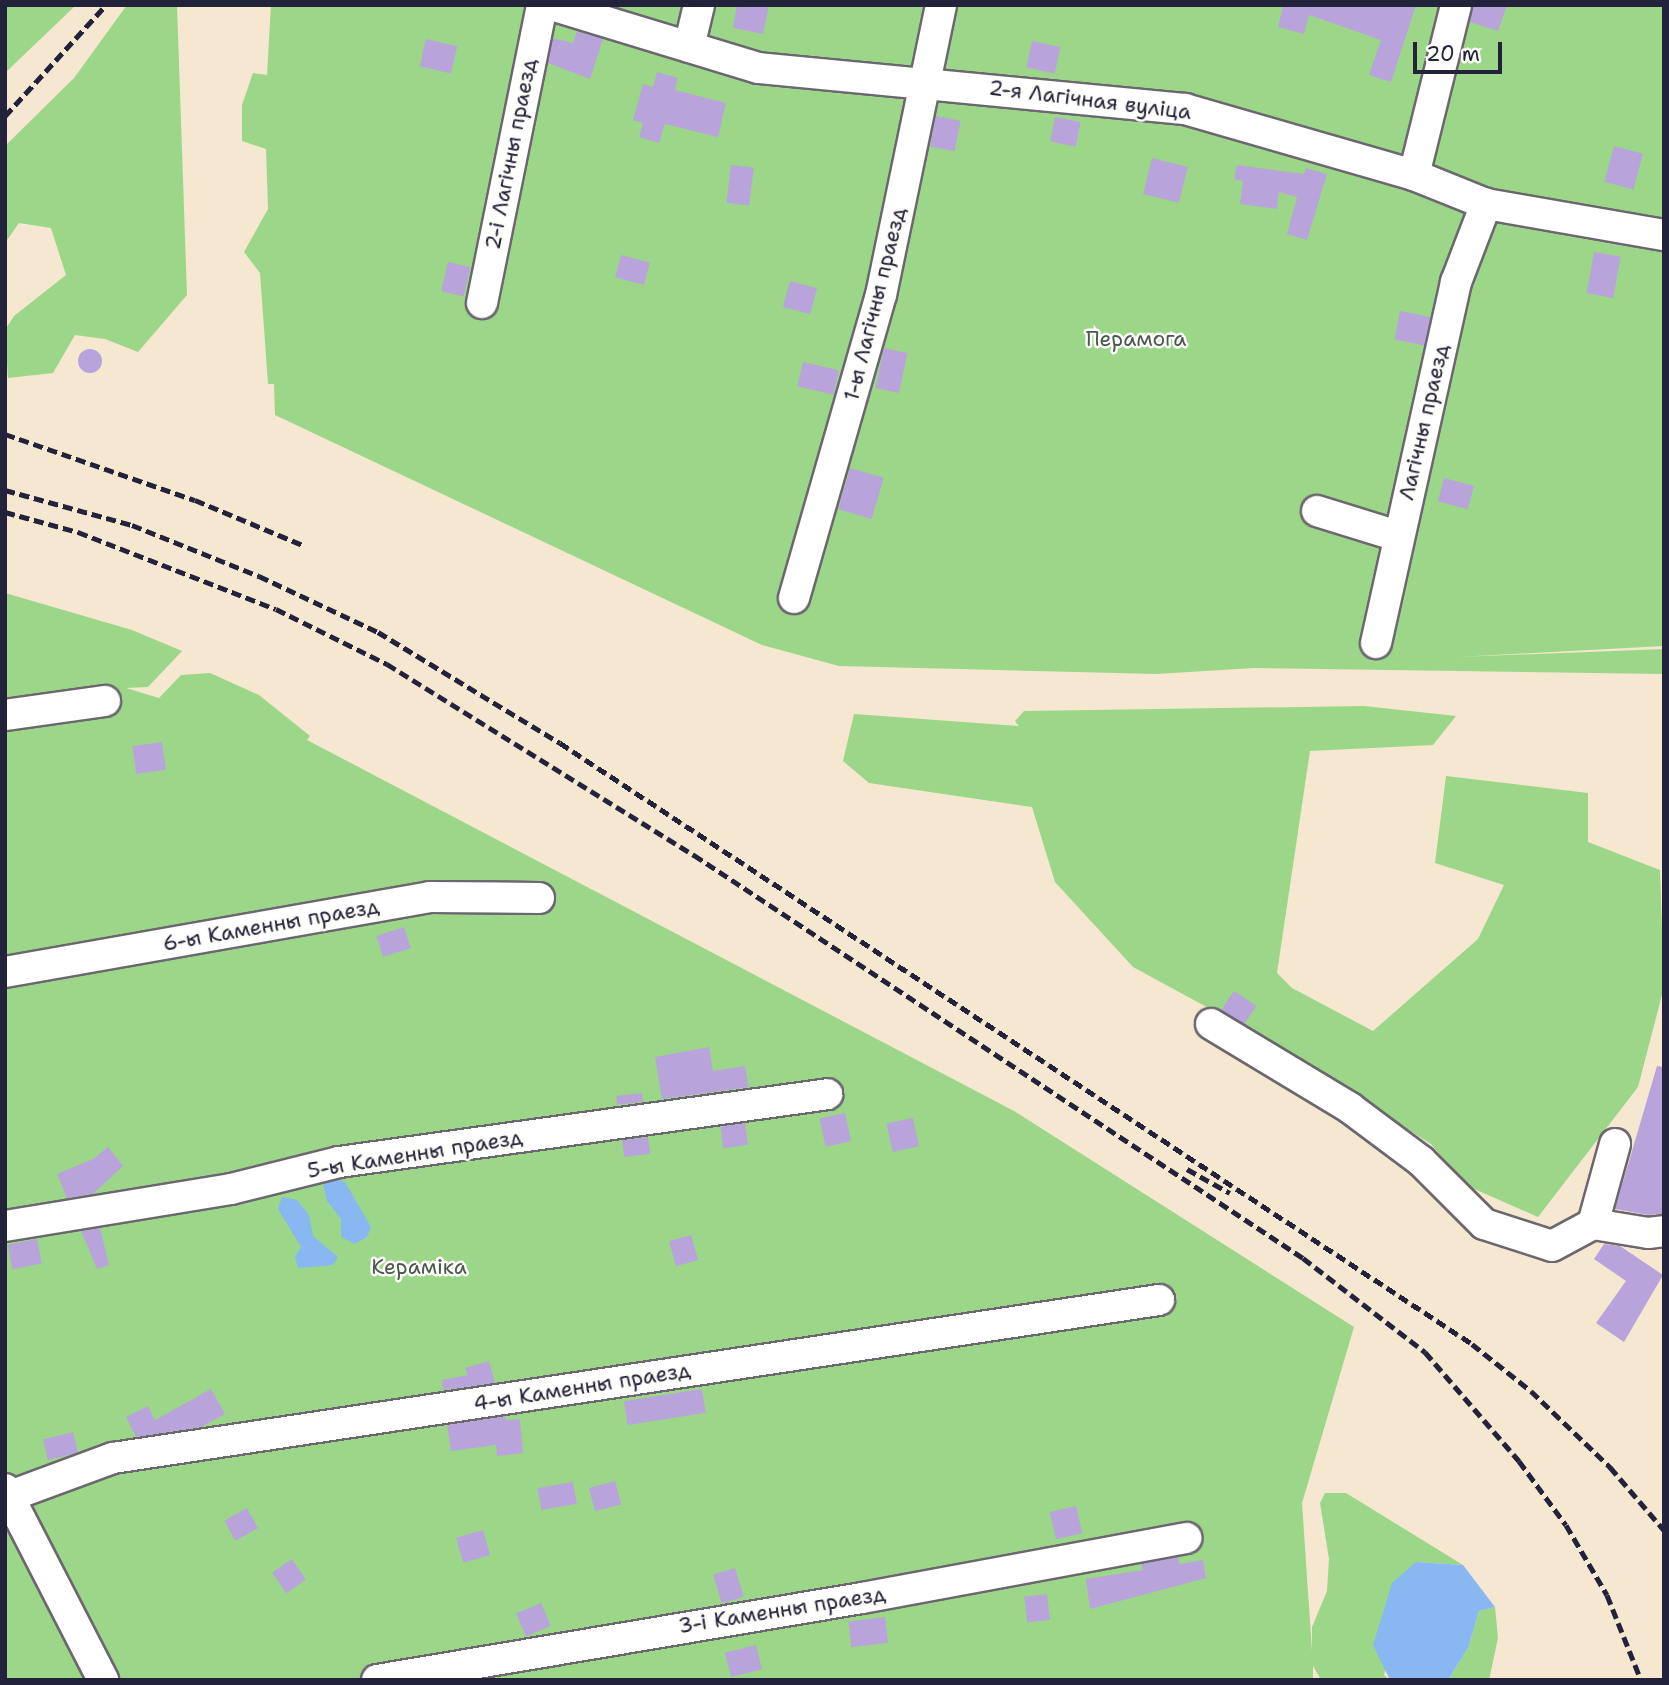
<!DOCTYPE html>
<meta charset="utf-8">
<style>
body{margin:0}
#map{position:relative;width:1669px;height:1685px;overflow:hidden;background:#f5e7d0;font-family:"Shantell Sans",sans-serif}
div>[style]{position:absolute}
.green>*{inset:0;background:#9cd689}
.water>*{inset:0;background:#88b7f2}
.building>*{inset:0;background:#b8a4da;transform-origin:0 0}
.round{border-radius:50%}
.roads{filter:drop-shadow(2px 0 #6c676f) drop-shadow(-2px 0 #6c676f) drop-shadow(0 2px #6c676f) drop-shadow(0 -2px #6c676f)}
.minor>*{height:30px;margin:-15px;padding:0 15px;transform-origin:15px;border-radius:15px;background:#fff}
.rail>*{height:5px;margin-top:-2.5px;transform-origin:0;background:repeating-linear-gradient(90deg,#22223b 0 10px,transparent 0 15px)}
span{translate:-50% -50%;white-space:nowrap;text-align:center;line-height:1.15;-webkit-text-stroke:5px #fdfcf7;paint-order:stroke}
.street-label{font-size:21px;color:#22223b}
.park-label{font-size:21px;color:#475852}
.frame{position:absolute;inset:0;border:7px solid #22223b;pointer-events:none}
.scale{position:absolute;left:1413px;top:42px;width:89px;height:32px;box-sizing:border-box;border:4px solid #22223b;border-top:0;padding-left:9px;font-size:21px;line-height:24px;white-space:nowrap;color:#22223b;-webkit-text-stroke:5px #fdfcf7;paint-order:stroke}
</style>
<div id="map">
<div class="green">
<i style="clip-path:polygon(5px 5px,76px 5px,5px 73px)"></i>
<i style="clip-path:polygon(127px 5px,177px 5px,187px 295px,138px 352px,105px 339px,75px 335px,53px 373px,8px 378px,5px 330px,14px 316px,66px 275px,51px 228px,19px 223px,5px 243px,5px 146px,74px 78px)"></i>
<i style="clip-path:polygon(271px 5px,1664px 5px,1664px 646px,1457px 657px,1664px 649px,1664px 674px,1254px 668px,1156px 674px,839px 666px,762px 645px,275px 415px,274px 384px,268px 384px,260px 273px,244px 252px,268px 209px,266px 149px,242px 141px,242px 105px,253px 73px,267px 75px)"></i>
<i style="clip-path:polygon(5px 593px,132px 630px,182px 651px,148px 687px,126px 688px,159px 698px,181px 675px,210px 673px,259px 695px,310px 736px,307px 740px,1014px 1111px,1354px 1327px,1302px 1503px,1312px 1651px,1312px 1627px,1327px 1591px,1329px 1559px,1320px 1503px,1325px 1493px,1346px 1493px,1463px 1565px,1416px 1562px,1384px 1675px,1390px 1680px,1321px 1680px,1313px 1666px,1313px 1680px,5px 1680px)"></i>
<i style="clip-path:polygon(1364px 706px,1456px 716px,1433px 745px,1310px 751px,1277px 973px,1292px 988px,1373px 1031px,1478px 939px,1504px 885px,1435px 863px,1446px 776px,1588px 793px,1588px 842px,1660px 870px,1664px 987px,1638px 1087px,1538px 1217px,1463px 1184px,1431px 1144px,1271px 1042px,1133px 967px,1055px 882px,1032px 807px,869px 783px,843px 761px,854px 714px,1019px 726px,1015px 721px,1024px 711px)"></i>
<i style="clip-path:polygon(1495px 1607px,1498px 1638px,1489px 1680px,1448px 1680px,1468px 1648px,1479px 1611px)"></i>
</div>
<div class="water">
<i style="clip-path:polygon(334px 1178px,345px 1182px,371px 1227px,367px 1237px,355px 1244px,341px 1237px,341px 1219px,327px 1201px,323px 1185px)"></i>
<i style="clip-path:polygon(282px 1197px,297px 1200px,309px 1215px,313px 1236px,338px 1257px,333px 1265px,298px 1268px,295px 1257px,301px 1247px,278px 1209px)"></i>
<i style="clip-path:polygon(1416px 1562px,1463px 1565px,1495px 1607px,1479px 1611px,1468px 1648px,1448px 1680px,1390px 1680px,1373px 1645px,1392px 1583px)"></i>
</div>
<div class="building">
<i style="clip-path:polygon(737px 5px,769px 5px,763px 34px,733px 28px)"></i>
<i style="clip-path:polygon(1283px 5px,1416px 5px,1391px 82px,1369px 75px,1381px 40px,1309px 15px,1304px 34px,1278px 27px)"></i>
<i style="clip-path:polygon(1473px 5px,1507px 5px,1498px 31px,1470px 22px)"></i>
<i style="clip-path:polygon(577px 31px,603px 39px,590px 79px,548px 63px,553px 38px,573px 43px)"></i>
<i style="left:426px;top:39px;width:32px;height:28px;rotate:13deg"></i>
<i style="left:1032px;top:41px;width:29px;height:27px;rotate:12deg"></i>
<i style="clip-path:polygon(657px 72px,678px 78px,675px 90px,726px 103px,718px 137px,665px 124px,659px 143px,639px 137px,643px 123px,633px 120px,643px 84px,653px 87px)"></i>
<i style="left:936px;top:116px;width:25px;height:31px;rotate:11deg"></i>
<i style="left:1055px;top:117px;width:26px;height:25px;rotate:11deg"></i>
<i style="left:1614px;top:146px;width:30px;height:37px;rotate:15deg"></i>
<i style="left:1152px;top:158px;width:37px;height:37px;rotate:14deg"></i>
<i style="left:731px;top:165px;width:23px;height:38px;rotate:7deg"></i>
<i style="clip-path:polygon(1237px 165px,1304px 174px,1306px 168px,1327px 174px,1307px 240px,1287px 234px,1297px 197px,1279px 192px,1277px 209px,1240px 204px,1243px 181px,1234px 179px)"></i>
<i style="left:1594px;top:252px;width:27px;height:42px;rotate:10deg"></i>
<i style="left:621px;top:255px;width:30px;height:23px;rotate:15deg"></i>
<i style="left:448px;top:262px;width:23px;height:30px;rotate:13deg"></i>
<i style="left:790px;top:281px;width:28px;height:27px;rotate:15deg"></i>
<i style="left:1400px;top:311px;width:31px;height:29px;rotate:11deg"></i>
<i style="left:884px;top:348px;width:24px;height:41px;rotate:12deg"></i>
<i class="round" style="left:78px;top:349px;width:24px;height:24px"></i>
<i style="left:803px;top:362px;width:37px;height:25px;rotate:13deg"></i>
<i style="left:850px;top:468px;width:35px;height:43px;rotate:16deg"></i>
<i style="left:1444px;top:478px;width:31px;height:24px;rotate:15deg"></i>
<i style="left:162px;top:742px;width:28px;height:30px;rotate:82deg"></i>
<i style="left:404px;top:927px;width:22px;height:29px;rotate:72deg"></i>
<i style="left:1234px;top:991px;width:27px;height:23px;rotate:34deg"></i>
<i style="clip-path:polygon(709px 1047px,713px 1071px,745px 1066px,749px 1087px,662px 1099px,655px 1057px)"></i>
<i style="clip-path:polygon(1657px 1066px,1664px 1067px,1664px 1214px,1648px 1215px,1615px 1209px)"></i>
<i style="left:642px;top:1093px;width:9px;height:26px;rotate:84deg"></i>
<i style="left:845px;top:1113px;width:29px;height:26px;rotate:78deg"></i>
<i style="left:913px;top:1118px;width:29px;height:27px;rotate:78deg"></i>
<i style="left:745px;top:1123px;width:22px;height:25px;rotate:82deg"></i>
<i style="left:648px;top:1137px;width:17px;height:26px;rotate:83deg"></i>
<i style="clip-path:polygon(108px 1147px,123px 1166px,93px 1194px,67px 1198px,57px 1174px,93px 1159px)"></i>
<i style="clip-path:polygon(100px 1228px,109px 1265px,97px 1269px,81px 1231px)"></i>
<i style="left:691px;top:1235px;width:26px;height:23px;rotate:74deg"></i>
<i style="left:37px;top:1239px;width:25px;height:30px;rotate:79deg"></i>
<i style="clip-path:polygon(1604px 1244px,1620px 1246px,1663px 1275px,1624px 1342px,1596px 1323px,1626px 1281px,1594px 1259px)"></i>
<i style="clip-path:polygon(489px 1361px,495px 1383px,443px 1390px,442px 1380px,468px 1375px,465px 1368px)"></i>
<i style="clip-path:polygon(211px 1389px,225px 1414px,201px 1427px,136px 1437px,126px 1417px,148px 1406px,155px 1420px)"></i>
<i style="left:702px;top:1389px;width:24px;height:79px;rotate:81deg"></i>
<i style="clip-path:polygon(505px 1416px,506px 1420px,520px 1419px,523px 1453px,497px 1456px,496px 1445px,451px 1451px,447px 1425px)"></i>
<i style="left:73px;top:1432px;width:21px;height:31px;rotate:76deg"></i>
<i style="left:615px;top:1481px;width:24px;height:27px;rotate:75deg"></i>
<i style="left:573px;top:1482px;width:22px;height:36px;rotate:80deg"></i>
<i style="left:1076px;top:1506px;width:28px;height:27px;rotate:77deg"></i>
<i style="left:247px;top:1508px;width:23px;height:26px;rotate:61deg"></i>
<i style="left:483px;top:1530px;width:26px;height:28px;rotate:74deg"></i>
<i style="clip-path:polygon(1178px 1557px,1179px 1564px,1203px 1560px,1206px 1578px,1090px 1609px,1086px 1579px,1143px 1570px,1141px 1564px)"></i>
<i style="left:292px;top:1559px;width:25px;height:24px;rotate:56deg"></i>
<i style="left:735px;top:1568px;width:30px;height:23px;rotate:73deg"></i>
<i style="left:1047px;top:1594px;width:26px;height:23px;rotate:83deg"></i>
<i style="left:541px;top:1603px;width:25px;height:27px;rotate:67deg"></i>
<i style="left:885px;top:1617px;width:26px;height:37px;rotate:83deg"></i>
<i style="left:756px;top:1645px;width:25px;height:32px;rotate:76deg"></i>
</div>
<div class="roads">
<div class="minor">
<i style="left:551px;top:5px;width:217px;rotate:16.9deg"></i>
<i style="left:759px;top:68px;width:428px;rotate:5.5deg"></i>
<i style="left:1185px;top:109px;width:238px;rotate:16.1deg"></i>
<i style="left:1414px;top:175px;width:78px;rotate:21.9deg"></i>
<i style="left:1486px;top:204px;width:181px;rotate:9.9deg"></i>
<i style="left:689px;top:47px;width:43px;rotate:-76.6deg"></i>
<i style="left:1414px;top:175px;width:175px;rotate:-76.1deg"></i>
<i style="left:482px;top:303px;width:304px;rotate:-78.6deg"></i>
<i style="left:1317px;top:511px;width:85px;rotate:17.2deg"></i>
<i style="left:794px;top:598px;width:315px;rotate:-74deg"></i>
<i style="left:881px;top:295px;width:296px;rotate:-78.3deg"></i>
<i style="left:1376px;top:643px;width:370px;rotate:-77.5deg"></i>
<i style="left:1456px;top:282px;width:84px;rotate:-69deg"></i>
<i style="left:5px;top:715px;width:101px;rotate:-8deg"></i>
<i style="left:5px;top:972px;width:432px;rotate:-10deg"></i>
<i style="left:430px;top:897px;width:109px;rotate:0.5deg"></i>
<i style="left:1211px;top:1024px;width:162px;rotate:31.1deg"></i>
<i style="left:1350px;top:1108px;width:89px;rotate:36.7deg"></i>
<i style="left:1421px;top:1161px;width:89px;rotate:45deg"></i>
<i style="left:1484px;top:1224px;width:71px;rotate:17.9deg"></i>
<i style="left:1552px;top:1246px;width:47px;rotate:-28.2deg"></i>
<i style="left:1593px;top:1224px;width:56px;rotate:9.3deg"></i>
<i style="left:1648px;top:1233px;width:16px;rotate:-7deg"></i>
<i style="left:1593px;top:1224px;width:83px;rotate:-74.6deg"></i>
<i style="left:5px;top:1226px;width:229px;rotate:-9.3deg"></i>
<i style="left:231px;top:1189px;width:111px;rotate:-14deg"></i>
<i style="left:339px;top:1162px;width:493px;rotate:-7.9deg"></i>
<i style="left:5px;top:1489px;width:215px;rotate:62.8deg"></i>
<i style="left:10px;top:1496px;width:110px;rotate:-20.3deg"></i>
<i style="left:113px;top:1458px;width:1058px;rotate:-8.59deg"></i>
<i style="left:377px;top:1680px;width:492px;rotate:-9.6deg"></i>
<i style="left:862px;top:1598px;width:330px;rotate:-10.5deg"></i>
</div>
</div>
<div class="rail">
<i style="left:5px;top:116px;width:150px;rotate:-47.7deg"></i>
<i style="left:5px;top:434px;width:201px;rotate:19.2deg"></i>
<i style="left:195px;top:500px;width:119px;rotate:22.7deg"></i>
<i style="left:5px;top:490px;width:132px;rotate:15.4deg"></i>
<i style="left:132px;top:525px;width:137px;rotate:21.9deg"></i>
<i style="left:259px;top:576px;width:132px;rotate:25.2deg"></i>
<i style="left:378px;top:632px;width:213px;rotate:31.4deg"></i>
<i style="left:560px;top:743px;width:1092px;rotate:33.38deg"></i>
<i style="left:1472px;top:1344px;width:75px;rotate:38.5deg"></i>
<i style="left:1531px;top:1391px;width:110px;rotate:43.9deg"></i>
<i style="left:1610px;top:1467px;width:83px;rotate:49.4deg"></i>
<i style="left:5px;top:512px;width:76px;rotate:15.3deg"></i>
<i style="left:78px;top:532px;width:212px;rotate:21.3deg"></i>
<i style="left:276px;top:609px;width:124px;rotate:26.4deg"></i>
<i style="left:387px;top:664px;width:362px;rotate:31.9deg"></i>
<i style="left:694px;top:855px;width:730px;rotate:33.49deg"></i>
<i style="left:1303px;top:1258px;width:154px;rotate:37.6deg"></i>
<i style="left:1425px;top:1352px;width:144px;rotate:49.2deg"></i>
<i style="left:1519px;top:1461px;width:79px;rotate:53.7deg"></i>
<i style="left:1566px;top:1525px;width:81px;rotate:59.6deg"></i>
<i style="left:1607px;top:1595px;width:92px;rotate:68.2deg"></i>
<i style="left:1187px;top:1169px;width:49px;rotate:29.2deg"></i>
</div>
<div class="street-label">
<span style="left:1090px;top:100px;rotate:7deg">2-я Лагічная вуліца</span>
<span style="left:511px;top:154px;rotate:-79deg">2-і Лагічны праезд</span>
<span style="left:875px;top:304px;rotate:-76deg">1-ы Лагічны праезд</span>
<span style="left:1424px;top:422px;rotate:-77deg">Лагічны праезд</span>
<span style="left:271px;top:925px;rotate:-10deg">6-ы Каменны праезд</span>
<span style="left:415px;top:1154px;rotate:-9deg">5-ы Каменны праезд</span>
<span style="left:582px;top:1387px;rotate:-9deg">4-ы Каменны праезд</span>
<span style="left:782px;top:1610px;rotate:-9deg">3-і Каменны праезд</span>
</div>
<div class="park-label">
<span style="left:1136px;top:339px">Перамога</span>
<span style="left:419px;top:1267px">Кераміка</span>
</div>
<div class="frame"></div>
<div class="scale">20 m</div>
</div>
